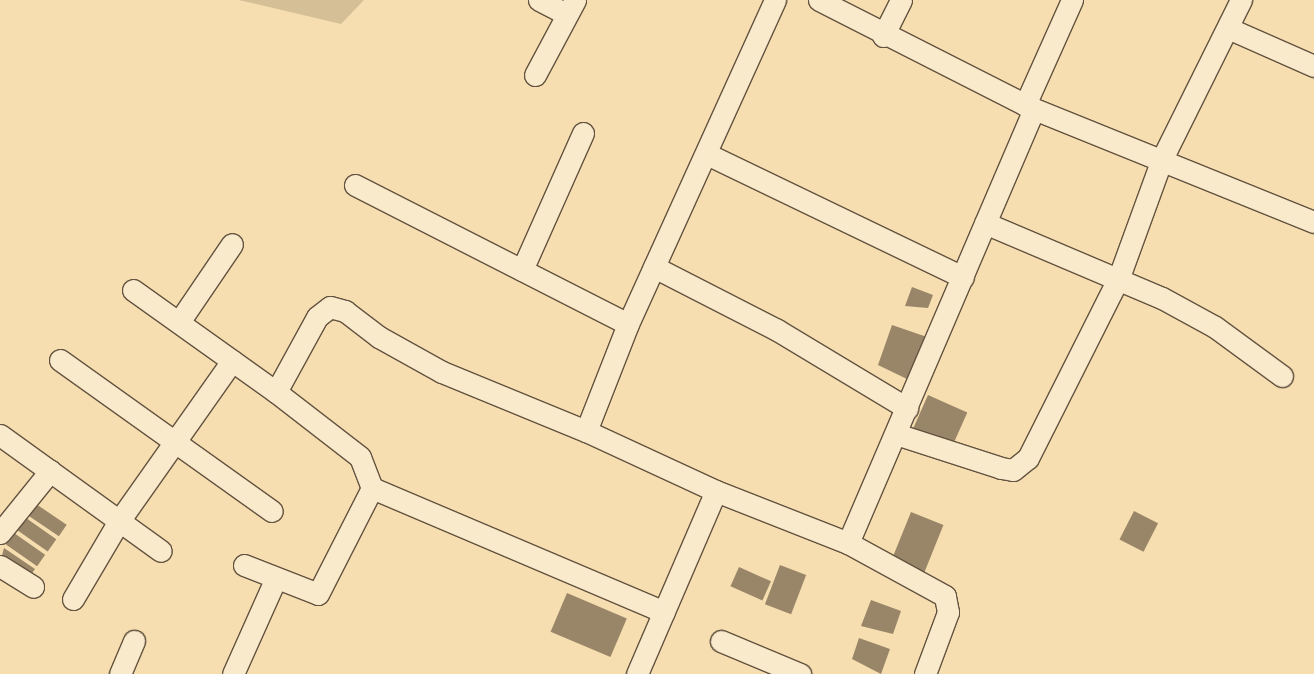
<!DOCTYPE html>
<style>
body{margin:0}
#map{position:relative;width:1314px;height:674px;overflow:hidden;background:#f6deb0;font-family:"IM FELL French Canon",serif}
div>[style]{position:absolute}
.green>*{inset:0;background:#d5bf96}
.building>*{inset:0;background:#998568;transform-origin:0 0}
.roads{filter:drop-shadow(1px 0 #645340) drop-shadow(-1px 0 #645340) drop-shadow(0 1px #645340) drop-shadow(0 -1px #645340)}
.street>*{height:21px;margin:-10.5px;padding:0 10.5px;transform-origin:10.5px;border-radius:10.5px;background:#f9eacc}
span{translate:-50% -50%;white-space:nowrap;text-align:center;line-height:1.15;-webkit-text-stroke:4px #f9eacc;paint-order:stroke}
</style>
<div id="map">
<div class="green">
<i style="clip-path:polygon(239px 0,364px 0,341px 24px)"></i>
</div>
<div class="building">
<i style="clip-path:polygon(912px 287px,933px 295px,928px 308px,905px 306px)"></i>
<i style="clip-path:polygon(892px 325px,927px 337px,907px 379px,878px 365px)"></i>
<i style="left:928px;top:395px;width:43px;height:36px;rotate:24deg"></i>
<i style="left:36px;top:504px;width:37px;height:14px;rotate:34deg"></i>
<i style="left:1134px;top:511px;width:27px;height:32px;rotate:27deg"></i>
<i style="left:911px;top:512px;width:35px;height:54px;rotate:22deg"></i>
<i style="left:26px;top:518px;width:37px;height:15px;rotate:35deg"></i>
<i style="left:14px;top:533px;width:38px;height:14px;rotate:35deg"></i>
<i style="clip-path:polygon(4px 548px,35px 569px,26px 582px,0 563px)"></i>
<i style="left:780px;top:565px;width:28px;height:42px;rotate:21deg"></i>
<i style="left:739px;top:567px;width:35px;height:21px;rotate:24deg"></i>
<i style="left:567px;top:593px;width:65px;height:42px;rotate:23deg"></i>
<i style="clip-path:polygon(871px 600px,901px 611px,893px 634px,861px 626px)"></i>
<i style="clip-path:polygon(859px 638px,890px 649px,881px 674px,852px 659px)"></i>
</div>
<div class="roads">
<div class="street">
<i style="left:539px;top:0;width:31px;rotate:27deg"></i>
<i style="left:775px;top:0;width:356px;rotate:114.4deg"></i>
<i style="left:628px;top:324px;width:115px;rotate:111.4deg"></i>
<i style="left:586px;top:431px;width:143px;rotate:24.8deg"></i>
<i style="left:716px;top:491px;width:142px;rotate:21.5deg"></i>
<i style="left:819px;top:0;width:241px;rotate:26.9deg"></i>
<i style="left:1230px;top:29px;width:92px;rotate:23.8deg"></i>
<i style="left:883px;top:36px;width:40px;rotate:-63.4deg"></i>
<i style="left:535px;top:75px;width:85px;rotate:-61.9deg"></i>
<i style="left:1025px;top:105px;width:115px;rotate:-65.9deg"></i>
<i style="left:707px;top:154px;width:284px;rotate:25.7deg"></i>
<i style="left:355px;top:185px;width:306px;rotate:27deg"></i>
<i style="left:985px;top:223px;width:192px;rotate:23deg"></i>
<i style="left:1162px;top:298px;width:60px;rotate:28.7deg"></i>
<i style="left:1215px;top:327px;width:83px;rotate:36.2deg"></i>
<i style="left:654px;top:267px;width:138px;rotate:27.1deg"></i>
<i style="left:777px;top:330px;width:152px;rotate:31deg"></i>
<i style="left:522px;top:270px;width:150px;rotate:-66deg"></i>
<i style="left:133px;top:290px;width:176px;rotate:35.5deg"></i>
<i style="left:276px;top:392px;width:85px;rotate:-61.3deg"></i>
<i style="left:317px;top:317px;width:16px;rotate:-38deg"></i>
<i style="left:330px;top:307px;width:16px;rotate:15deg"></i>
<i style="left:345px;top:311px;width:43px;rotate:37.4deg"></i>
<i style="left:379px;top:337px;width:72px;rotate:29.1deg"></i>
<i style="left:442px;top:372px;width:156px;rotate:22.3deg"></i>
<i style="left:179px;top:322px;width:94px;rotate:-55.8deg"></i>
<i style="left:60px;top:360px;width:260px;rotate:35.5deg"></i>
<i style="left:276px;top:392px;width:106px;rotate:37.7deg"></i>
<i style="left:360px;top:457px;width:33px;rotate:69deg"></i>
<i style="left:372px;top:488px;width:317px;rotate:23deg"></i>
<i style="left:896px;top:434px;width:110px;rotate:17.9deg"></i>
<i style="left:1001px;top:468px;width:12px;rotate:9deg"></i>
<i style="left:1013px;top:470px;width:19px;rotate:-39deg"></i>
<i style="left:1028px;top:458px;width:203px;rotate:-63.3deg"></i>
<i style="left:1119px;top:277px;width:126px;rotate:-70deg"></i>
<i style="left:1162px;top:159px;width:178px;rotate:-63.6deg"></i>
<i style="left:0;top:435px;width:198px;rotate:35.8deg"></i>
<i style="left:0;top:533px;width:80px;rotate:-51.1deg"></i>
<i style="left:244px;top:565px;width:79px;rotate:21.4deg"></i>
<i style="left:318px;top:594px;width:119px;rotate:-63deg"></i>
<i style="left:0;top:566px;width:39px;rotate:32deg"></i>
<i style="left:73px;top:599px;width:91px;rotate:-59.5deg"></i>
<i style="left:119px;top:521px;width:196px;rotate:-54.8deg"></i>
<i style="left:721px;top:641px;width:86px;rotate:22.7deg"></i>
<i style="left:120px;top:674px;width:36px;rotate:-67deg"></i>
<i style="left:233px;top:674px;width:105px;rotate:-65.9deg"></i>
<i style="left:637px;top:674px;width:199px;rotate:-66.7deg"></i>
<i style="left:925px;top:674px;width:66px;rotate:-69.6deg"></i>
<i style="left:948px;top:612px;width:16px;rotate:-101deg"></i>
<i style="left:945px;top:596px;width:111px;rotate:-151.3deg"></i>
<i style="left:848px;top:543px;width:472px;rotate:-66.8deg"></i>
<i style="left:1034px;top:109px;width:302px;rotate:22deg"></i>
</div>
</div>
</div>
